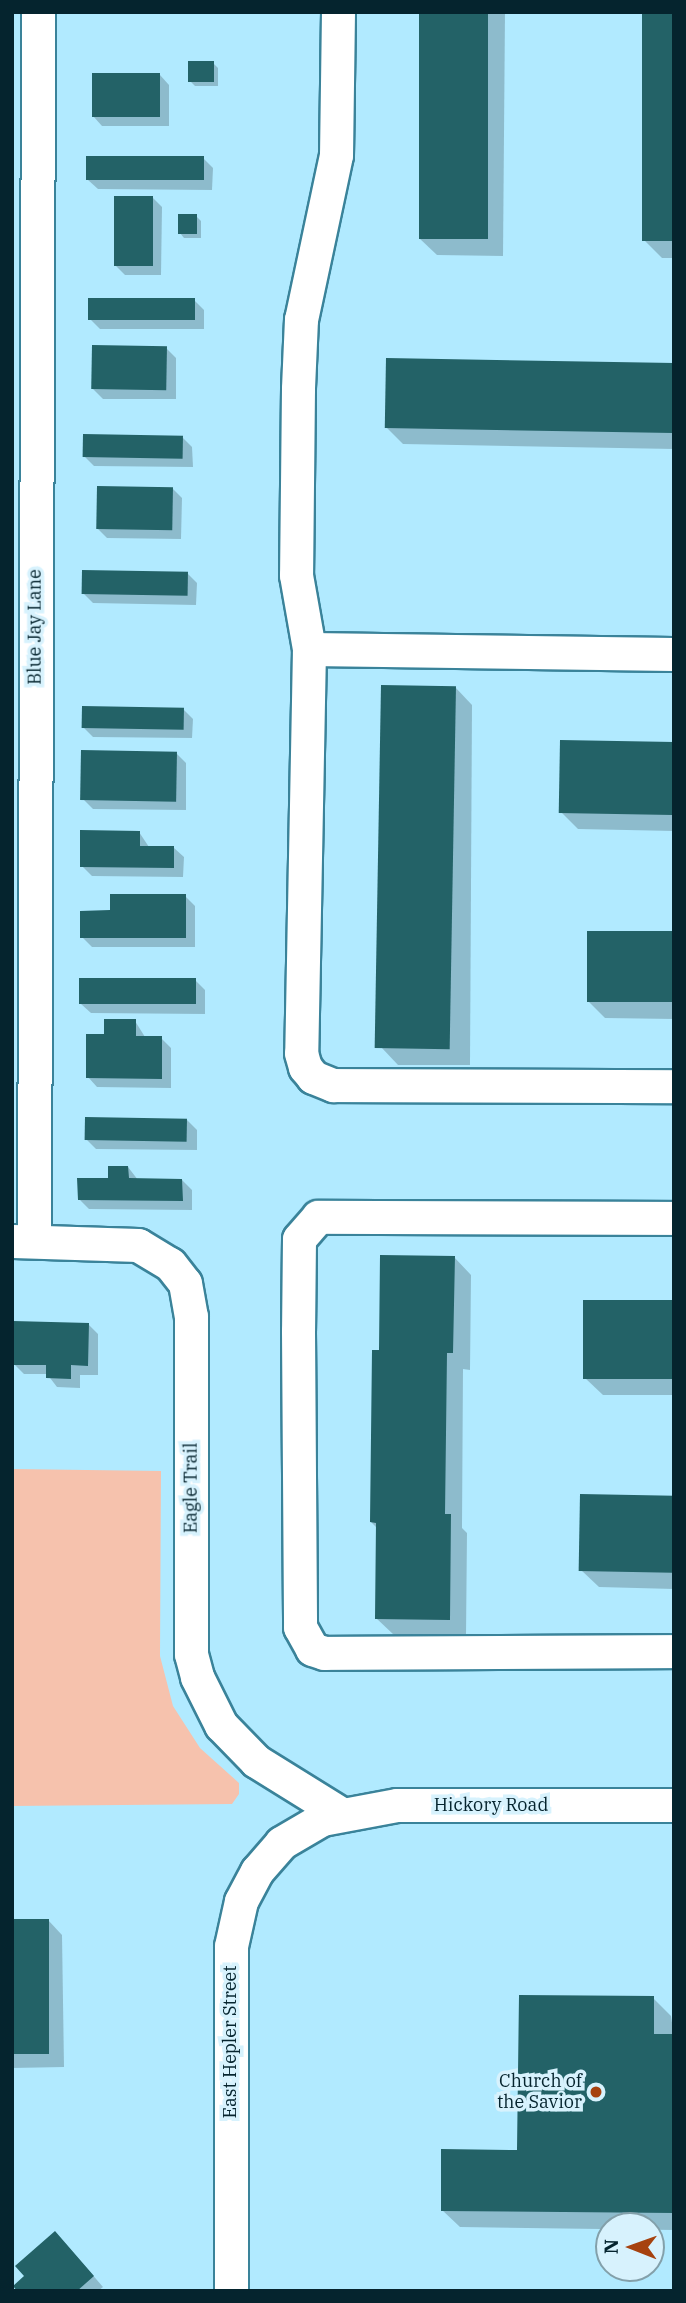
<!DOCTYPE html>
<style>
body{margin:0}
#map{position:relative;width:686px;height:2303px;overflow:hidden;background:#b1eaff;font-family:"IBM Plex Serif",serif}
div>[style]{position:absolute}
.green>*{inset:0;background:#f6c2ad}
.shadow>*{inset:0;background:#0003}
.building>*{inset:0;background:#236267;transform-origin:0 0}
.roads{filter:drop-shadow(2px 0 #3a839a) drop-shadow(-2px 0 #3a839a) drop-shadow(0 2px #3a839a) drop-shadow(0 -2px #3a839a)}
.minor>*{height:33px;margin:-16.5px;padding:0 16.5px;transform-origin:16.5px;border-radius:16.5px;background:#fff}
.dots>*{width:19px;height:19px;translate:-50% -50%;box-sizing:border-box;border:4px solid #d7f2fd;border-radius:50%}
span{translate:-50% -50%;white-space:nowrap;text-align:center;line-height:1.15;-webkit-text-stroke:7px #d7f2fd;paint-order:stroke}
.street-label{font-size:18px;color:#05242e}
.poi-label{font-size:18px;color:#05242e}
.right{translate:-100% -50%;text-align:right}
.frame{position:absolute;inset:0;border:14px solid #05242e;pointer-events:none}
.north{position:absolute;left:595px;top:2212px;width:70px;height:70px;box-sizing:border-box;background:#d7f2fd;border:2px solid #83a0aa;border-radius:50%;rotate:271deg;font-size:19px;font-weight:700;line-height:28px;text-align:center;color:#05242e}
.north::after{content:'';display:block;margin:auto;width:24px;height:32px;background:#a6420f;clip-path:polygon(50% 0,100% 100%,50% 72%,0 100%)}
</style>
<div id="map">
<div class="green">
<i style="clip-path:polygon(12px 1469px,161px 1471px,160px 1656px,173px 1706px,200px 1748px,239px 1783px,239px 1794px,232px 1804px,12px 1806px)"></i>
</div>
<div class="shadow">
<i style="clip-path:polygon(420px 12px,505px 12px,503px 256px,437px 255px,419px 238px)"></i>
<i style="clip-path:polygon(674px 12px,674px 258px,662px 258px,644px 240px)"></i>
<i style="clip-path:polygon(213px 63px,218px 68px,218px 86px,195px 86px,190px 81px)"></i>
<i style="clip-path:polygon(160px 75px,169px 85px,169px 126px,102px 126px,93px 116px)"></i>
<i style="clip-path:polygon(203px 158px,213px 168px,212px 190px,98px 189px,88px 180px)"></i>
<i style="clip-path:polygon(152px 197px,162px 207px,161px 275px,125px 275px,115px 265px)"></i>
<i style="clip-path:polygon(196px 216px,201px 221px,201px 238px,184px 238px,180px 233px)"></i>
<i style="clip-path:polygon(194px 300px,204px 310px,204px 329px,100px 329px,90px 319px)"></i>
<i style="clip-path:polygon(166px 348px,176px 358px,176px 399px,103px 399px,93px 389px)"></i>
<i style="clip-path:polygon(674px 365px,674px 449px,403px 444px,386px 427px)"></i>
<i style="clip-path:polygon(183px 438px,192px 447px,193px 467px,94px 466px,84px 456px)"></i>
<i style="clip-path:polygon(172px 488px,182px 498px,181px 539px,107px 538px,98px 529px)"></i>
<i style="clip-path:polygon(187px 573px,197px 583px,196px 605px,93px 603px,83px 593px)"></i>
<i style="clip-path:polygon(455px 687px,472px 705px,470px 1065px,398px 1065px,381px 1047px)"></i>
<i style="clip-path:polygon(183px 709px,193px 719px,192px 738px,93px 737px,83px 727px)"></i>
<i style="clip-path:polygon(674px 743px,674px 831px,578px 829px,561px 812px)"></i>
<i style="clip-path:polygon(176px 753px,186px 763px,186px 810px,93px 809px,83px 799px)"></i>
<i style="clip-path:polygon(139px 832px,149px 847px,174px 848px,184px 857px,183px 877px,92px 876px,82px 866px)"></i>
<i style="clip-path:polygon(185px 896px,195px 906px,195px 947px,92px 947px,82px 937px,112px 912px)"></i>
<i style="clip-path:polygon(674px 933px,674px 1019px,605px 1018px,588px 1001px)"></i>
<i style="clip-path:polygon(195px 980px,205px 990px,205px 1014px,91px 1013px,81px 1004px)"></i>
<i style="clip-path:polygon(135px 1021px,145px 1037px,161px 1038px,171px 1048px,171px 1088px,97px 1087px,88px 1077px,106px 1036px)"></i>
<i style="clip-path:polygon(187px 1120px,197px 1130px,197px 1150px,96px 1149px,86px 1139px)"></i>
<i style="clip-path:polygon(128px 1167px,138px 1180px,182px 1180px,192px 1190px,192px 1210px,89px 1209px,79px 1199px)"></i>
<i style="clip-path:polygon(454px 1257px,471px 1275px,470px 1370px,463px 1369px,462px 1528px,467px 1533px,466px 1636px,394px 1635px,376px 1618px,377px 1528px,371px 1522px,380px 1352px)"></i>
<i style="clip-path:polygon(674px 1302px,674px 1395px,603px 1395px,585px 1378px)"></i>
<i style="clip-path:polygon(88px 1324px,98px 1334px,98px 1375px,80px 1375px,80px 1388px,57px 1387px,47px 1374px,24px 1374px,14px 1364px)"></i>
<i style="clip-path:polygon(674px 1497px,674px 1589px,599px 1587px,581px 1570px)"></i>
<i style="clip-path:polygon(48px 1920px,62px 1935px,64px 2067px,12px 2068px,12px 1921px)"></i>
<i style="clip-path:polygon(653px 1998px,671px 2016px,674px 2036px,674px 2230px,460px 2227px,442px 2210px,519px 2152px)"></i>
<i style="clip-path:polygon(65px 2243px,103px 2287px,98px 2291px,19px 2291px)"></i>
</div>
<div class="building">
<i style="left:419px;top:12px;width:69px;height:227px"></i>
<i style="left:642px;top:12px;width:32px;height:229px"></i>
<i style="left:188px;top:61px;width:26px;height:21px"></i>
<i style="left:92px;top:73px;width:68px;height:44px"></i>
<i style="left:86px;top:156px;width:118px;height:24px"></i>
<i style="left:114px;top:196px;width:39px;height:70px"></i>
<i style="left:178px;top:214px;width:19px;height:20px"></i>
<i style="left:88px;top:298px;width:107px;height:22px"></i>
<i style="left:92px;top:345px;width:75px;height:44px;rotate:1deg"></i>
<i style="left:386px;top:358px;width:288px;height:70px;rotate:1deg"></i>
<i style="left:83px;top:434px;width:100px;height:23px;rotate:1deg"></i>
<i style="left:97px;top:486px;width:76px;height:43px;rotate:1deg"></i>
<i style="left:82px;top:570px;width:106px;height:24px;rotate:1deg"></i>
<i style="left:381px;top:685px;width:75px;height:363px;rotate:1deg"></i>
<i style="left:82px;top:706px;width:102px;height:22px;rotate:1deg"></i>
<i style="left:560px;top:740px;width:114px;height:73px;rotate:1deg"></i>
<i style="left:81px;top:750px;width:96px;height:50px;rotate:1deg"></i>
<i style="clip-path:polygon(80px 830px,140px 831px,140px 846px,174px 846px,174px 868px,80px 867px)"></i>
<i style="clip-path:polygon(110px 894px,186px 894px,186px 938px,80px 938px,80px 911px,110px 910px)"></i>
<i style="left:587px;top:931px;width:87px;height:71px"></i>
<i style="left:79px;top:978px;width:117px;height:26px"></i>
<i style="clip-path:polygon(104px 1019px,136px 1019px,136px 1036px,162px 1036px,162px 1079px,86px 1078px,86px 1034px,104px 1034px)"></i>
<i style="left:85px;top:1117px;width:102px;height:23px;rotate:1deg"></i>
<i style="clip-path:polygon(108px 1166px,128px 1166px,129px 1178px,182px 1179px,183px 1201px,78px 1200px,77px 1178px,108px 1178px)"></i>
<i style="clip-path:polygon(380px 1255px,455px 1256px,453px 1353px,447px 1353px,445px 1514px,451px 1514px,450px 1620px,375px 1619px,376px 1523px,370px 1522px,372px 1350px,379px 1350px)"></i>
<i style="left:674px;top:1300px;width:79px;height:91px;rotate:90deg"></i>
<i style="clip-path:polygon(13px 1321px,89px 1323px,88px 1366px,71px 1365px,71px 1379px,46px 1378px,46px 1365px,12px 1365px)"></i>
<i style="left:580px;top:1494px;width:94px;height:77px;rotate:1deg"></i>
<i style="left:12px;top:1919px;width:37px;height:135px"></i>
<i style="clip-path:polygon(519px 1995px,654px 1996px,654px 2034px,674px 2034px,674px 2213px,441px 2211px,441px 2149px,517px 2150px)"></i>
<i style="clip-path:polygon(55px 2231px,94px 2276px,77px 2291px,17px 2291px,13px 2286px,24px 2276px,15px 2266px)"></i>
</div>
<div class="roads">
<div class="minor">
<i style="left:338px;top:12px;width:143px;rotate:90.8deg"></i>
<i style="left:336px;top:155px;width:168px;rotate:102deg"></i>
<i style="left:301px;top:319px;width:70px;rotate:92.5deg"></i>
<i style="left:298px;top:389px;width:186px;rotate:90.6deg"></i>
<i style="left:296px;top:575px;width:75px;rotate:80deg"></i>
<i style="left:309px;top:649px;width:404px;rotate:91.1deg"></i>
<i style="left:301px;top:1053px;width:15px;rotate:74deg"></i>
<i style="left:305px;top:1067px;width:13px;rotate:51deg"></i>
<i style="left:313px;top:1077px;width:22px;rotate:22deg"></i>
<i style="left:333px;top:1085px;width:341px;rotate:0.2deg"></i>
<i style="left:309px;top:649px;width:365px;rotate:0.8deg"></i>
<i style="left:674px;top:1218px;width:356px;rotate:-179.8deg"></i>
<i style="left:318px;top:1217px;width:29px;rotate:131deg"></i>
<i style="left:299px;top:1239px;width:92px;rotate:90.6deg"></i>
<i style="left:298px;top:1331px;width:296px;rotate:89.6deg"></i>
<i style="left:300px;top:1627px;width:25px;rotate:61deg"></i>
<i style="left:312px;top:1649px;width:13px;rotate:18deg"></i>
<i style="left:324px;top:1653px;width:350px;rotate:-0.3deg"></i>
<i style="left:13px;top:1241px;width:125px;rotate:1.8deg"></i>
<i style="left:138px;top:1245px;width:37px;rotate:31deg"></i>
<i style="left:170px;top:1264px;width:24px;rotate:52deg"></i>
<i style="left:185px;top:1283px;width:34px;rotate:80deg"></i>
<i style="left:191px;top:1316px;width:338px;rotate:90deg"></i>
<i style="left:191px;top:1654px;width:24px;rotate:75deg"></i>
<i style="left:197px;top:1677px;width:54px;rotate:63.4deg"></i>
<i style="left:221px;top:1725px;width:50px;rotate:45.8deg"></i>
<i style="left:256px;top:1761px;width:99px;rotate:31.8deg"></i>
<i style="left:34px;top:1241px;width:1229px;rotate:-89.81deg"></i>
<i style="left:231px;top:2291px;width:345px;rotate:-90deg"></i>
<i style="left:231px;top:1946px;width:46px;rotate:-77.5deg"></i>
<i style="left:241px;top:1901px;width:34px;rotate:-62deg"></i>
<i style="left:257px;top:1871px;width:37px;rotate:-49deg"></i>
<i style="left:281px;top:1843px;width:48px;rotate:-30.3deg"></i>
<i style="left:322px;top:1819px;width:76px;rotate:-10.6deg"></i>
<i style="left:397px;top:1805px;width:277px"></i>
</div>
</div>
<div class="dots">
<i style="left:596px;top:2092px;background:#a6420f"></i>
</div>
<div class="street-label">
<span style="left:35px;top:627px;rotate:-90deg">Blue Jay Lane</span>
<span style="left:191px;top:1488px;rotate:-90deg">Eagle Trail</span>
<span style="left:491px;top:1805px">Hickory Road</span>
<span style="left:230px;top:2042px;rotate:-90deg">East Hepler Street</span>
</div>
<div class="poi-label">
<span class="right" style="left:582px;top:2092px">Church of<br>the Savior</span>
</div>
<div class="frame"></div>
<div class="north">N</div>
</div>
